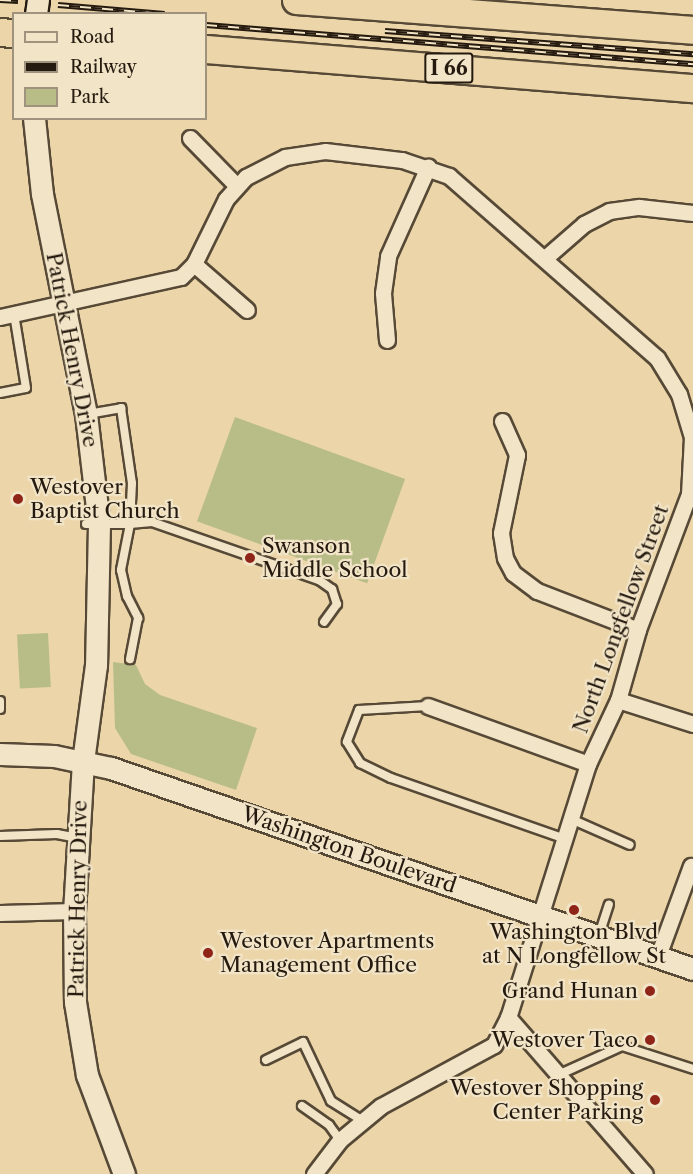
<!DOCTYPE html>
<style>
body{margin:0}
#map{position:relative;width:693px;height:1174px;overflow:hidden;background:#ebd5a9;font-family:"Libre Caslon Text",serif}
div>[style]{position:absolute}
.green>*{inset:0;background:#b8bd87;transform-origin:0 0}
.roads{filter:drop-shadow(2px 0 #564936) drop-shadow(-2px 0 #564936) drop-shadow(0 2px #564936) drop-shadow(0 -2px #564936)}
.lane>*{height:8px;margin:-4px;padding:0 4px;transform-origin:4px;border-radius:4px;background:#f2e4c7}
.street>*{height:15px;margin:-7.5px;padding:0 7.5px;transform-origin:7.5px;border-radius:7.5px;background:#f2e4c7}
.secondary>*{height:21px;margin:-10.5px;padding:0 10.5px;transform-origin:10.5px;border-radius:10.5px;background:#f2e4c7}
.highway>*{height:27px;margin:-13.5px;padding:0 13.5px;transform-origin:13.5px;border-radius:13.5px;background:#ebd5a9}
.rail>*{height:6px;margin-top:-3px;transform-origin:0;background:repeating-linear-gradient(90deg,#f2e4c7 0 11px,#251a0f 0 22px);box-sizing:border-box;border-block:2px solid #251a0f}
.bridges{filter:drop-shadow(2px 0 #251a0f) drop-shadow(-2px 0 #251a0f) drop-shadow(0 2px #251a0f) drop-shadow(0 -2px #251a0f)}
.secondary-bridge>*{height:21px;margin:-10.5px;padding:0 10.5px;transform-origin:10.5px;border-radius:10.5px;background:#f2e4c7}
.dots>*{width:16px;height:16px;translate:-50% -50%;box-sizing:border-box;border:3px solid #f2e4c7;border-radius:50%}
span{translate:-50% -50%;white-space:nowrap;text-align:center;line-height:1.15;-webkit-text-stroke:4.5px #f2e4c7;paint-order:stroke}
.shield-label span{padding:2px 4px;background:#f2e4c7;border:2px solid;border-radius:4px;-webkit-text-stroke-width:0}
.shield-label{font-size:20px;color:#251a0f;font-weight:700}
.street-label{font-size:21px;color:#251a0f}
.poi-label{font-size:21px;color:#251a0f}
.left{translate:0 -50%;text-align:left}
.right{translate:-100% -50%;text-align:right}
.legend{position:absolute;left:12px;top:12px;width:195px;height:108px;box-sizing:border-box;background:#f2e4c7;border:2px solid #a0937d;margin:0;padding:8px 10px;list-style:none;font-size:18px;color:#251a0f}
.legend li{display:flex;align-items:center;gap:12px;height:30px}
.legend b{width:30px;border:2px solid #a0937d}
</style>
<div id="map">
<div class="green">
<i style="left:235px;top:417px;width:181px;height:111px;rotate:20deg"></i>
<i style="left:48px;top:633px;width:54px;height:31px;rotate:87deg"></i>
<i style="clip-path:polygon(113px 662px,136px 665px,145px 684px,160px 695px,257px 728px,236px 790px,131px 754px,115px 728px)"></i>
</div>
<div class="roads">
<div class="lane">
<i style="left:0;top:393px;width:26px;rotate:-11deg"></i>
<i style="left:26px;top:388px;width:75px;rotate:-99.2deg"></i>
<i style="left:88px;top:414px;width:34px;rotate:-10deg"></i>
<i style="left:121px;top:408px;width:76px;rotate:81.7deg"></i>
<i style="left:132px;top:483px;width:41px;rotate:92.8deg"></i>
<i style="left:130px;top:524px;width:22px;rotate:-5deg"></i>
<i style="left:152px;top:522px;width:177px;rotate:19.2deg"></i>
<i style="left:319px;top:580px;width:16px;rotate:35deg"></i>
<i style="left:332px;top:589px;width:16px;rotate:72deg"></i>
<i style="left:337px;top:604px;width:22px;rotate:126deg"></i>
<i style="left:86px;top:524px;width:44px"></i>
<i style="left:130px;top:524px;width:47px;rotate:101.1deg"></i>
<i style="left:121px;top:570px;width:27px;rotate:77deg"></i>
<i style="left:127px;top:596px;width:25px;rotate:63deg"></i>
<i style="left:138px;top:618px;width:42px;rotate:101deg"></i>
<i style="left:0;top:701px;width:8px;rotate:90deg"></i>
<i style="left:428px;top:706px;width:69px;rotate:176.7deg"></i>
<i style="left:359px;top:710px;width:34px;rotate:111deg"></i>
<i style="left:347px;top:742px;width:25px;rotate:58deg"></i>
<i style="left:360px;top:763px;width:34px;rotate:26deg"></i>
<i style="left:391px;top:778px;width:184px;rotate:19.3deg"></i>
<i style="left:571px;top:819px;width:64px;rotate:23.8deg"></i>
<i style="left:0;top:836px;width:57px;rotate:-2deg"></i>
<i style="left:57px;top:834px;width:21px;rotate:11deg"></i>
<i style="left:599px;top:935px;width:32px;rotate:-72deg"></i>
<i style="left:266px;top:1060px;width:41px;rotate:-25.9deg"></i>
<i style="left:303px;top:1042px;width:65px;rotate:64.6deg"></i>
<i style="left:331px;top:1101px;width:36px;rotate:32deg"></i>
<i style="left:558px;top:1075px;width:70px;rotate:-24.4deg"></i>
<i style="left:622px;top:1046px;width:75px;rotate:17.9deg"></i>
<i style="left:302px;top:1106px;width:33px;rotate:35deg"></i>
<i style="left:329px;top:1125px;width:19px;rotate:54deg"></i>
</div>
<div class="street">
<i style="left:190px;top:138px;width:66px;rotate:45.6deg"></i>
<i style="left:545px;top:258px;width:52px;rotate:-41.1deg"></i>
<i style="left:584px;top:224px;width:28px;rotate:-27deg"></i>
<i style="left:609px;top:211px;width:30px;rotate:-8deg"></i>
<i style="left:639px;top:207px;width:54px;rotate:6.3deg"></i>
<i style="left:194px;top:264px;width:70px;rotate:41deg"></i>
<i style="left:0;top:317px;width:185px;rotate:-12.5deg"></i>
<i style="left:181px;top:277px;width:18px;rotate:-45deg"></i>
<i style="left:194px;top:264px;width:72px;rotate:-63.8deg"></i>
<i style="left:226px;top:199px;width:30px;rotate:-48deg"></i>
<i style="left:246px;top:177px;width:44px;rotate:-27.1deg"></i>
<i style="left:285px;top:157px;width:40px;rotate:-8.5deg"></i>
<i style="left:325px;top:151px;width:78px;rotate:6.7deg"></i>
<i style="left:402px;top:160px;width:50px;rotate:18.8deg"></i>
<i style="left:449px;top:176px;width:276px;rotate:41.2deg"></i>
<i style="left:657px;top:358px;width:42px;rotate:58.6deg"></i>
<i style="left:679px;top:394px;width:45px;rotate:73.2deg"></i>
<i style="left:692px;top:437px;width:57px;rotate:93deg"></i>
<i style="left:689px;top:494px;width:145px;rotate:110.6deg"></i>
<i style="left:638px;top:630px;width:73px;rotate:105.9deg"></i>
<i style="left:618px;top:700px;width:71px;rotate:115.1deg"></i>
<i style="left:588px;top:764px;width:265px;rotate:107.5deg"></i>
<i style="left:508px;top:1017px;width:208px;rotate:48.9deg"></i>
<i style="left:387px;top:340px;width:47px;rotate:-94.9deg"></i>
<i style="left:383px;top:293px;width:37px;rotate:-82deg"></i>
<i style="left:388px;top:256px;width:98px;rotate:-65.8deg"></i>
<i style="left:502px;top:421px;width:37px;rotate:66deg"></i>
<i style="left:517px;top:455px;width:80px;rotate:101.6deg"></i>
<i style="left:501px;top:533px;width:25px;rotate:81deg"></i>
<i style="left:505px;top:558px;width:17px;rotate:62deg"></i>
<i style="left:513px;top:573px;width:30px;rotate:37deg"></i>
<i style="left:537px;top:591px;width:108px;rotate:21.1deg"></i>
<i style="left:618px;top:700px;width:79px;rotate:17.7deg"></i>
<i style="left:428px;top:706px;width:170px;rotate:19.9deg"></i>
<i style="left:0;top:913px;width:74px;rotate:-1.5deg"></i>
<i style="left:658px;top:956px;width:96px;rotate:-69.9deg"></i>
<i style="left:314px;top:1174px;width:43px;rotate:-52.6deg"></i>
<i style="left:340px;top:1140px;width:53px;rotate:-39.7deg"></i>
<i style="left:381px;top:1106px;width:128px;rotate:-28.4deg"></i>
<i style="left:494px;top:1045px;width:31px;rotate:-63deg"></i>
</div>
<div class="secondary">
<i style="left:34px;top:118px;width:76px;rotate:84deg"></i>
<i style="left:42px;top:194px;width:224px;rotate:78.7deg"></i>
<i style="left:86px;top:414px;width:111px;rotate:83.3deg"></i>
<i style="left:99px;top:524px;width:141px;rotate:91.2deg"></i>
<i style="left:96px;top:665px;width:97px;rotate:97.7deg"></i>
<i style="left:83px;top:761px;width:150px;rotate:93.4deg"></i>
<i style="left:74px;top:911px;width:91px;rotate:89.4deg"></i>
<i style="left:75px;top:1002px;width:74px;rotate:80.7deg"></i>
<i style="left:87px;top:1075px;width:106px;rotate:69.5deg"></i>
<i style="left:0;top:754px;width:54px;rotate:2.1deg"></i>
<i style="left:54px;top:756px;width:58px;rotate:11.9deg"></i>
<i style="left:111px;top:768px;width:616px;rotate:19.05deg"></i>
</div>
<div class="highway">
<i style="left:296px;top:0;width:398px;rotate:4.3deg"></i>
<i style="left:0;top:32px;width:12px;rotate:5deg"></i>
<i style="left:206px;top:49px;width:489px;rotate:4.6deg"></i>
</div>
</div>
<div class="rail">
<i style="left:0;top:0;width:18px;rotate:3deg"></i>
<i style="left:58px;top:5px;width:107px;rotate:4.8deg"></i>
<i style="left:206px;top:25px;width:489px;rotate:4.6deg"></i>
<i style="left:385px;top:31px;width:309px;rotate:4.3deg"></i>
</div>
<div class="bridges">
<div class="secondary-bridge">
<i style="left:36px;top:14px;width:14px;rotate:-82deg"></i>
</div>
</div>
<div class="dots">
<i style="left:18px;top:499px;background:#8f2418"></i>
<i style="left:250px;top:558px;background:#8f2418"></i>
<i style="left:574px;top:910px;background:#8f2418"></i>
<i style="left:208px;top:953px;background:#8f2418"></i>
<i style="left:650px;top:991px;background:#8f2418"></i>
<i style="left:650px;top:1040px;background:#8f2418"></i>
<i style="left:655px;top:1100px;background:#8f2418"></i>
</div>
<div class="shield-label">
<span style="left:449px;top:68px">I 66</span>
</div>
<div class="street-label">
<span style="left:72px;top:350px;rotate:79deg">Patrick Henry Drive</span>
<span style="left:621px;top:619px;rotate:-70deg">North Longfellow Street</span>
<span style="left:349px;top:850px;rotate:19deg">Washington Boulevard</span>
<span style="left:78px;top:899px;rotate:-89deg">Patrick Henry Drive</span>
</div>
<div class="poi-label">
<span class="left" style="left:30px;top:499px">Westover<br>Baptist Church</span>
<span class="left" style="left:262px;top:558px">Swanson<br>Middle School</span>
<span style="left:574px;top:944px">Washington Blvd<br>at N Longfellow St</span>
<span class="left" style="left:220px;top:953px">Westover Apartments<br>Management Office</span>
<span class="right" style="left:638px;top:991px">Grand Hunan</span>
<span class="right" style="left:638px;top:1040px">Westover Taco</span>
<span class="right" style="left:643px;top:1100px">Westover Shopping<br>Center Parking</span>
</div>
<ul class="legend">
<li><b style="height:8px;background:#f2e4c7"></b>Road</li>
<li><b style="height:8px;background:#251a0f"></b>Railway</li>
<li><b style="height:16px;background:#b8bd87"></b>Park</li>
</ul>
</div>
